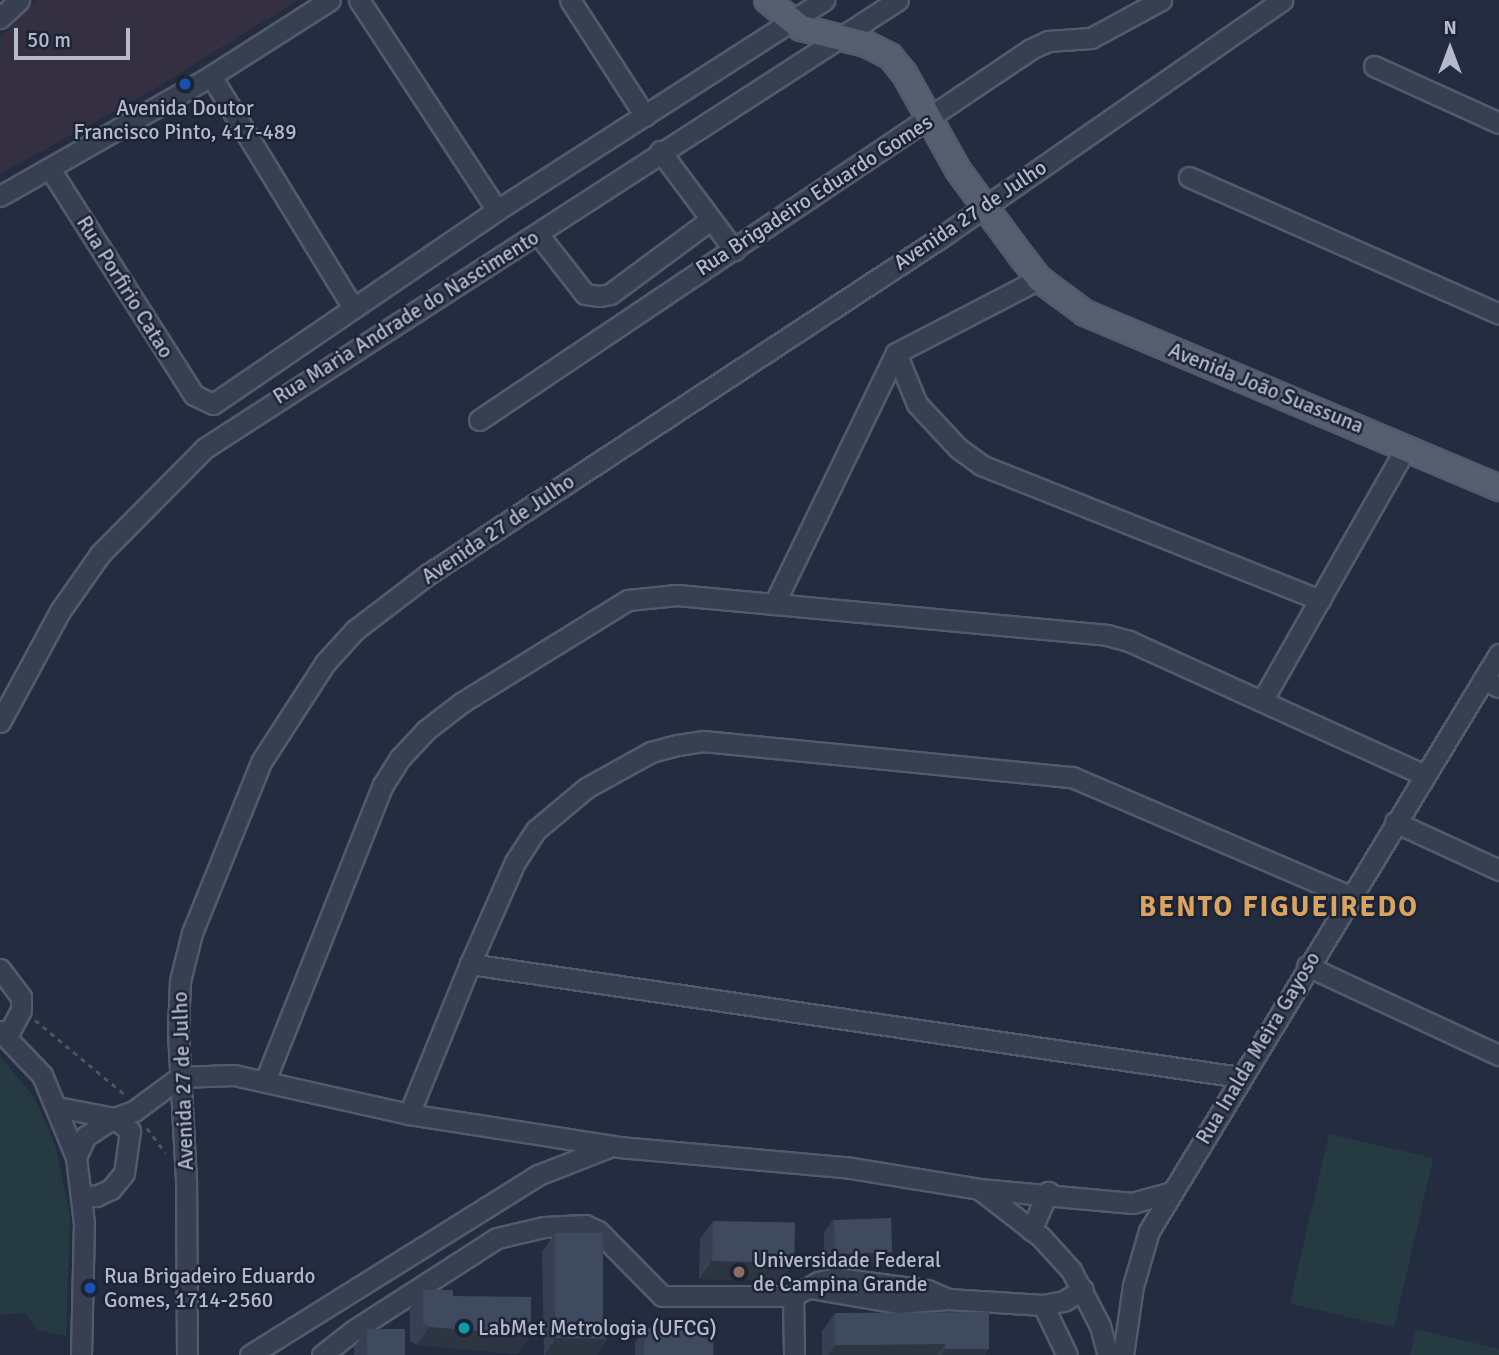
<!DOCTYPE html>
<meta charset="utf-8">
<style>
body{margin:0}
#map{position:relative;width:1499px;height:1355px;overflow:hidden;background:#242c40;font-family:Signika,sans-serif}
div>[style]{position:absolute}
.medical>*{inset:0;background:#343041}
.green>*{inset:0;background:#263b41;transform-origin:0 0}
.path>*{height:2.5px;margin-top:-1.25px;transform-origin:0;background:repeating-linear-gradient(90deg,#44585e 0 5px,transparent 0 10px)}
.roads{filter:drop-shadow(2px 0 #535a6b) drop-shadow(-2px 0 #535a6b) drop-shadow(0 2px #535a6b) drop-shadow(0 -2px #535a6b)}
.minor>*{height:19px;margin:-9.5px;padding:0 9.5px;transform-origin:9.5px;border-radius:9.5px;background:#383f50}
.major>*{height:24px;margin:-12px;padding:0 12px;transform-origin:12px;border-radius:12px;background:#565e70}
.wall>*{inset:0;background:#374052}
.shaded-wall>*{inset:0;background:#2d3442}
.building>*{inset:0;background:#404a5f;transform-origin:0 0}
.dots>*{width:19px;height:19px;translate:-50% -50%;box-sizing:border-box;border:4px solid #1d2435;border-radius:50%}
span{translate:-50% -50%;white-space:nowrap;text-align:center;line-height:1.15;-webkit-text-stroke:5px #1d2435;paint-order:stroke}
.poi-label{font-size:21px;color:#b4bacb}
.left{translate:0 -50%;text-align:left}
.street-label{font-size:21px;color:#b4bacb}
.district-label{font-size:28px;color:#d9a461;font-weight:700;letter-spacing:2px}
.north{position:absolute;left:1415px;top:14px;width:70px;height:70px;-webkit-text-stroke:5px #1d2435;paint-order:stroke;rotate:0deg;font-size:19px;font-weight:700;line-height:28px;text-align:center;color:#b4bacb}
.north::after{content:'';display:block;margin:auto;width:24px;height:32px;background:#b4bacb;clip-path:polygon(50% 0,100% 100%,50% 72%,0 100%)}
.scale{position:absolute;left:14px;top:28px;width:116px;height:32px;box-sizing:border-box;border:4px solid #b4bacb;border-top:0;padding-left:9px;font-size:21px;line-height:24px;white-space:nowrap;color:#b4bacb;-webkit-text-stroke:5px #1d2435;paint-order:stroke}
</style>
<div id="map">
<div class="medical">
<i style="clip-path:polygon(37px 0,298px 0,146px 94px,0 174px,0 38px)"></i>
</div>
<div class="green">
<i style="clip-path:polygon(0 1056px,36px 1100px,56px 1148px,70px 1215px,66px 1336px,38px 1330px,25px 1313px,0 1315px)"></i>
<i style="left:1329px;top:1134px;width:107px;height:174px;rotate:13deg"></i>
<i style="clip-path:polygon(1416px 1329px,1499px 1349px,1499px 1355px,1410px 1355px)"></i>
</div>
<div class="path">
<i style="left:35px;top:1020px;width:119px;rotate:39.6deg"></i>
<i style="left:147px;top:1128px;width:31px;rotate:53deg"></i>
</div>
<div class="roads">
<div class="minor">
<i style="left:359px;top:0;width:251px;rotate:56.7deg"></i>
<i style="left:570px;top:0;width:138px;rotate:57.1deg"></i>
<i style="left:0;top:18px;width:26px;rotate:-43deg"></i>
<i style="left:1374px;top:66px;width:137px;rotate:24.5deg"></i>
<i style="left:211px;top:76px;width:272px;rotate:58.5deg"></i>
<i style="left:660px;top:151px;width:124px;rotate:53.2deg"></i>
<i style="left:50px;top:169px;width:268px;rotate:57.5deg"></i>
<i style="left:194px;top:395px;width:21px;rotate:25deg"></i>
<i style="left:213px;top:404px;width:344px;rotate:-34.3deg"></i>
<i style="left:497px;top:210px;width:389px;rotate:-32.7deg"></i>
<i style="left:1189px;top:177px;width:339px;rotate:23.8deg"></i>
<i style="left:0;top:196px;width:243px;rotate:-29.6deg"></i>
<i style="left:211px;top:76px;width:141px;rotate:-32.6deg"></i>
<i style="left:538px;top:234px;width:76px;rotate:51.9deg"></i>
<i style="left:585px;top:294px;width:15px;rotate:8deg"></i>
<i style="left:600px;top:296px;width:10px;rotate:-11deg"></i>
<i style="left:610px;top:294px;width:124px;rotate:-36.5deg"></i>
<i style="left:896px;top:353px;width:55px;rotate:67.6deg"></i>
<i style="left:917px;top:404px;width:60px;rotate:47deg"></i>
<i style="left:958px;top:448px;width:29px;rotate:36deg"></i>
<i style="left:981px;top:465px;width:365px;rotate:21.7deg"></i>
<i style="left:479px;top:420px;width:665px;rotate:-33.91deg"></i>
<i style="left:1031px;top:49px;width:19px;rotate:-25deg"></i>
<i style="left:1048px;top:41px;width:43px;rotate:-4deg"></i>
<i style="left:1091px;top:38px;width:80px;rotate:-28.5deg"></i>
<i style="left:774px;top:604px;width:279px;rotate:-64.1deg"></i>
<i style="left:896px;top:353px;width:161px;rotate:-27.4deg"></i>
<i style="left:1483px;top:680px;width:17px;rotate:24deg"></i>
<i style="left:1262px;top:701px;width:293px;rotate:-60.4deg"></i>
<i style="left:0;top:722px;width:126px;rotate:-61.6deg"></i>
<i style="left:60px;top:611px;width:70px;rotate:-54.9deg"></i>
<i style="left:100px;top:554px;width:149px;rotate:-45.3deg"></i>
<i style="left:205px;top:448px;width:825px;rotate:-32.88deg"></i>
<i style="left:1395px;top:822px;width:115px;rotate:24.8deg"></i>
<i style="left:470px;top:964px;width:778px;rotate:8.35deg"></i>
<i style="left:1307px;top:966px;width:212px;rotate:24.9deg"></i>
<i style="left:0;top:969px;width:35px;rotate:53deg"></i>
<i style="left:21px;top:997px;width:13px;rotate:90deg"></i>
<i style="left:21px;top:1010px;width:30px;rotate:118deg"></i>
<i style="left:0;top:1031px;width:61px;rotate:46.3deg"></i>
<i style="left:42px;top:1075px;width:89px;rotate:67.5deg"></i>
<i style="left:76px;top:1157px;width:66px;rotate:83.1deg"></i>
<i style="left:84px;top:1223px;width:132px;rotate:91.3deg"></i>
<i style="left:265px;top:1081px;width:319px;rotate:-68.3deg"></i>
<i style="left:383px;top:785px;width:32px;rotate:-58deg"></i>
<i style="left:400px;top:758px;width:38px;rotate:-47deg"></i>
<i style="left:426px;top:730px;width:44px;rotate:-37.6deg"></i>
<i style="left:461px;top:703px;width:196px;rotate:-31.7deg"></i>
<i style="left:628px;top:600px;width:49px;rotate:-5.8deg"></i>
<i style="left:677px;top:595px;width:432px;rotate:5.3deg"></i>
<i style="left:1107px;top:635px;width:23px;rotate:15deg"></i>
<i style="left:1129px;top:641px;width:324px;rotate:24.4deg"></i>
<i style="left:57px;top:1107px;width:58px;rotate:10.9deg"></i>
<i style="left:114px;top:1118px;width:21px;rotate:-19deg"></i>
<i style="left:134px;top:1111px;width:57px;rotate:-36.5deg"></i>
<i style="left:180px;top:1077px;width:54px;rotate:-2.1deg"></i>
<i style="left:234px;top:1075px;width:179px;rotate:12.6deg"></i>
<i style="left:409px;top:1114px;width:213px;rotate:8.9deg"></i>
<i style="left:619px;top:1147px;width:227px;rotate:5.1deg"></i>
<i style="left:845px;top:1167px;width:136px;rotate:9.3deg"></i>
<i style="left:979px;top:1189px;width:154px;rotate:5.2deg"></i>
<i style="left:1132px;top:1203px;width:41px;rotate:-15.4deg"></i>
<i style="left:409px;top:1114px;width:162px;rotate:-67.9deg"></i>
<i style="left:470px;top:964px;width:111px;rotate:-66.2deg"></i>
<i style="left:515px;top:862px;width:38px;rotate:-57deg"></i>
<i style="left:536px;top:830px;width:65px;rotate:-40deg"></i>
<i style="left:586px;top:788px;width:74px;rotate:-29deg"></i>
<i style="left:651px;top:752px;width:28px;rotate:-15deg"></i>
<i style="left:678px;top:745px;width:25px;rotate:-9deg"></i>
<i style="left:703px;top:741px;width:371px;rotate:5.6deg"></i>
<i style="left:1072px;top:777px;width:302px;rotate:23.2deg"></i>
<i style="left:76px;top:1157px;width:23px;rotate:-65deg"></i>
<i style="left:86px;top:1136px;width:33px;rotate:-33deg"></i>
<i style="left:114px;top:1118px;width:21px;rotate:39deg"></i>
<i style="left:130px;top:1131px;width:42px;rotate:98.1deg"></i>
<i style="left:124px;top:1173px;width:21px;rotate:129deg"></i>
<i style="left:111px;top:1189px;width:17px;rotate:155deg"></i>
<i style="left:96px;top:1196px;width:13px;rotate:-176deg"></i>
<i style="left:979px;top:1189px;width:78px;rotate:37.7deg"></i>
<i style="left:1041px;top:1237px;width:45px;rotate:47.7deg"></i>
<i style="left:1071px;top:1270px;width:63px;rotate:62.6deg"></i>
<i style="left:1100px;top:1326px;width:30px;rotate:75deg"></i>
<i style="left:1031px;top:1230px;width:42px;rotate:-65.9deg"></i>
<i style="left:810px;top:1288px;width:89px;rotate:9.7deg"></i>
<i style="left:898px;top:1303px;width:50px;rotate:-4.6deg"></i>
<i style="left:948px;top:1299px;width:95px;rotate:3.6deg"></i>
<i style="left:1043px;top:1305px;width:55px;rotate:64.4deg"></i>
<i style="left:793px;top:1296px;width:59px;rotate:89deg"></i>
<i style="left:1043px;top:1305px;width:21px;rotate:-11deg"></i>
<i style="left:1064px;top:1301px;width:22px;rotate:-32deg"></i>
<i style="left:187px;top:1355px;width:175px;rotate:-90.3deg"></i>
<i style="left:186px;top:1180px;width:150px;rotate:-93.1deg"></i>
<i style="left:178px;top:1030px;width:49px;rotate:-87.7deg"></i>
<i style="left:180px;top:981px;width:49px;rotate:-76deg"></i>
<i style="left:192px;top:933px;width:184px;rotate:-68deg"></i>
<i style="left:261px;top:762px;width:118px;rotate:-57.1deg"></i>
<i style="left:325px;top:663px;width:45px;rotate:-47.7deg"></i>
<i style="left:355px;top:630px;width:91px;rotate:-37.4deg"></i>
<i style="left:427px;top:575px;width:614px;rotate:-33.3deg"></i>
<i style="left:940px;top:238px;width:417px;rotate:-34.8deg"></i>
<i style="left:250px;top:1355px;width:340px;rotate:-32deg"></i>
<i style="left:538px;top:1175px;width:74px;rotate:-21.4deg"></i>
<i style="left:322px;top:1355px;width:41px;rotate:-38deg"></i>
<i style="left:354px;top:1330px;width:170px;rotate:-32.8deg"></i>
<i style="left:497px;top:1238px;width:48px;rotate:-13.2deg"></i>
<i style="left:544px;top:1227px;width:41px;rotate:-2.8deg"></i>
<i style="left:585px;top:1225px;width:14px;rotate:25deg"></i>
<i style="left:598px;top:1231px;width:91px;rotate:45.4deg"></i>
<i style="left:662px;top:1296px;width:131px"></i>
<i style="left:793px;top:1296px;width:29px;rotate:-29deg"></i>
<i style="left:818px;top:1282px;width:18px;rotate:-13deg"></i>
<i style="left:836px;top:1278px;width:92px;rotate:7.5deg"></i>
<i style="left:927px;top:1290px;width:23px;rotate:23deg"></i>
<i style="left:1123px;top:1355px;width:70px;rotate:-81.8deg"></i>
<i style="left:1133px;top:1286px;width:57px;rotate:-73.8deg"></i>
<i style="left:1149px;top:1231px;width:675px;rotate:-58.76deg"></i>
</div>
<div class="major">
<i style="left:767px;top:0;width:44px;rotate:39.5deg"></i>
<i style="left:801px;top:28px;width:67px;rotate:13.8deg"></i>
<i style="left:866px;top:44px;width:27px;rotate:27deg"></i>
<i style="left:890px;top:56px;width:22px;rotate:51deg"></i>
<i style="left:904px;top:73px;width:111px;rotate:60.9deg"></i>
<i style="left:958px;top:170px;width:108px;rotate:53.7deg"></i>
<i style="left:1022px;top:257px;width:28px;rotate:52deg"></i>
<i style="left:1039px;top:279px;width:57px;rotate:36.5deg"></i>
<i style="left:1085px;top:313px;width:449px;rotate:22.9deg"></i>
</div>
</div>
<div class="wall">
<i style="clip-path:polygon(834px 1219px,892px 1252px,882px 1265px,824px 1266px,824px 1232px)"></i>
<i style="clip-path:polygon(713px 1221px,794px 1263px,781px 1281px,699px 1279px,700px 1239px)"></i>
<i style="clip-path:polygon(555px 1233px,607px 1340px,596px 1355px,544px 1355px,542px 1252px)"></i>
<i style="clip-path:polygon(423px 1290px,453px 1296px,518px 1354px,417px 1345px,410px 1341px,410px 1308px)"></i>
<i style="clip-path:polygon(835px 1313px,985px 1355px,822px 1355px,822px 1331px)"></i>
<i style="clip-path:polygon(645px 1328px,715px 1355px,635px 1355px,635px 1342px)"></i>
<i style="clip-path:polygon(367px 1329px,405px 1355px,354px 1355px,354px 1347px)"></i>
</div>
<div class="shaded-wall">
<i style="clip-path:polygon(834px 1252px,892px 1252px,882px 1265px,824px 1266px)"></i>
<i style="clip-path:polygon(712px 1261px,794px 1263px,781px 1281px,699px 1279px)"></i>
<i style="clip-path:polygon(430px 1327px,531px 1335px,518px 1354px,417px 1345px)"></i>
<i style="clip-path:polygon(556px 1338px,607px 1340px,596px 1355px,545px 1355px)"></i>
<i style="clip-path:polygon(945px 1344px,938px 1355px,828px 1355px,835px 1345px)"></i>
<i style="clip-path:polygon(945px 1349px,989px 1349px,985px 1355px,941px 1355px)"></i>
</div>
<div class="building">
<i style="left:891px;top:1218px;width:34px;height:57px;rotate:88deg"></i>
<i style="left:713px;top:1221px;width:82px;height:40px;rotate:1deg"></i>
<i style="left:555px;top:1233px;width:48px;height:105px"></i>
<i style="clip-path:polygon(423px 1290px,453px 1290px,453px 1296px,531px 1297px,531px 1335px,430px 1327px,423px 1323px)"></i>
<i style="clip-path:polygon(989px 1312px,989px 1349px,945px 1349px,945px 1344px,835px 1345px,835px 1313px)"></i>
<i style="left:645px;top:1328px;width:69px;height:27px;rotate:2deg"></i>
<i style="left:367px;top:1329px;width:38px;height:26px"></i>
</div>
<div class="dots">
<i style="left:185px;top:84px;background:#1a4fb4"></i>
<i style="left:739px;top:1272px;background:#8d6e63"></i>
<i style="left:90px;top:1288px;background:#1a4fb4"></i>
<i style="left:464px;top:1328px;background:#0f9aa8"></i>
</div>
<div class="poi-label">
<span style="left:185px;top:120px">Avenida Doutor<br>Francisco Pinto, 417-489</span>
<span class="left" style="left:753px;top:1272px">Universidade Federal<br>de Campina Grande</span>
<span class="left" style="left:104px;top:1288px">Rua Brigadeiro Eduardo<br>Gomes, 1714-2560</span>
<span class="left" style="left:478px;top:1328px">LabMet Metrologia (UFCG)</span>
</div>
<div class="street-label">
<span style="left:814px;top:195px;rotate:-33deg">Rua Brigadeiro Eduardo Gomes</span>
<span style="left:970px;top:215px;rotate:-34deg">Avenida 27 de Julho</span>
<span style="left:125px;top:287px;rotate:58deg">Rua Porfirio Catao</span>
<span style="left:406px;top:317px;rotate:-32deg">Rua Maria Andrade do Nascimento</span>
<span style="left:1266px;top:388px;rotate:22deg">Avenida João Suassuna</span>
<span style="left:498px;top:529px;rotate:-34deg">Avenida 27 de Julho</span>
<span style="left:1258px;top:1048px;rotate:-59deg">Rua Inalda Meira Gayoso</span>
<span style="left:183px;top:1081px;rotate:-92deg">Avenida 27 de Julho</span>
</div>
<div class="district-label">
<span style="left:1279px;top:907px">BENTO FIGUEIREDO</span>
</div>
<div class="north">N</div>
<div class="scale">50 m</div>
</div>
